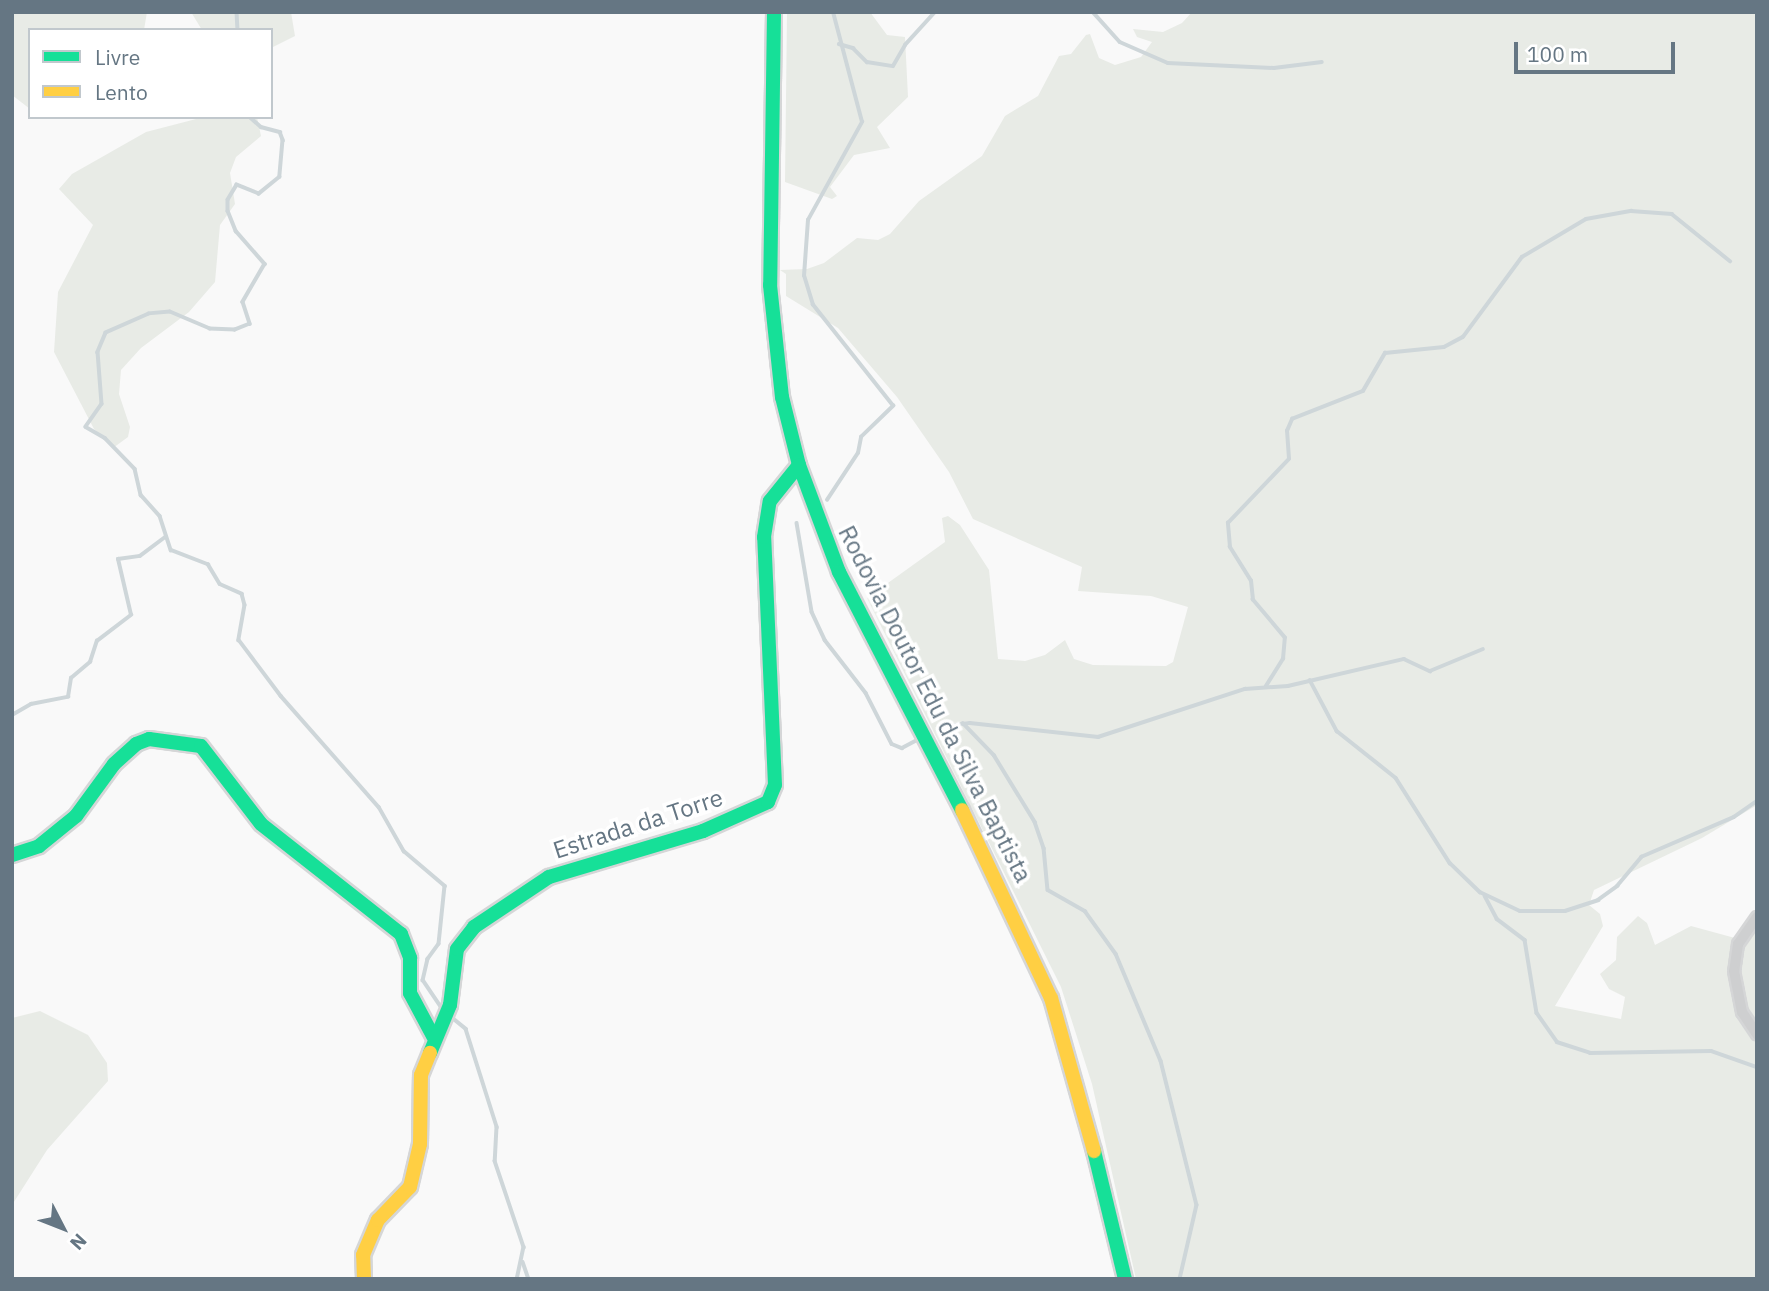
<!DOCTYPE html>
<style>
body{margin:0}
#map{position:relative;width:1769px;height:1291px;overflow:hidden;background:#f9f9f9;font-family:"IBM Plex Sans",sans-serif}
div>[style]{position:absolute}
.green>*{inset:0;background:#e8ebe6}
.stream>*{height:3.5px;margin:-1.75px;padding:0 1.75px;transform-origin:1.75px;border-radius:1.75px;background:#ced6d9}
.roads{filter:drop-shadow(2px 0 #d5d6d7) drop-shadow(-2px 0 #d5d6d7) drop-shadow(0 2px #d5d6d7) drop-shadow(0 -2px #d5d6d7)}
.street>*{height:10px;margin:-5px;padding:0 5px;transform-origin:5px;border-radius:5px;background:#cecfd0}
.fast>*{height:14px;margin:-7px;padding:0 7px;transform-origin:7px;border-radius:7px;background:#16e098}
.slow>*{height:14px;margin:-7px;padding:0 7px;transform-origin:7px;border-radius:7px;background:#ffcf43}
span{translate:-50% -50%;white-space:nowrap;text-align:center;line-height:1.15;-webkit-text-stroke:7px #fff;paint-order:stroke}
.street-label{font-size:24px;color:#657683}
.frame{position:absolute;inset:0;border:14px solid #657683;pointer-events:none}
.legend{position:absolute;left:28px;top:28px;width:245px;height:91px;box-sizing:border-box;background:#fff;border:2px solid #c1c8cd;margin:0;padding:9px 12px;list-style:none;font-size:21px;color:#657683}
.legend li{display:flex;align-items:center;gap:14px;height:35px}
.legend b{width:35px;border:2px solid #c1c8cd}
.north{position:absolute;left:28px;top:1193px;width:70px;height:70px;-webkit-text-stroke:5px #fff;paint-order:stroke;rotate:132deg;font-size:19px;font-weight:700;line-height:28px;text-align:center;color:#657683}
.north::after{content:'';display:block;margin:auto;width:24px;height:32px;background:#657683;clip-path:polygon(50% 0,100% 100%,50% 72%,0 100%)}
.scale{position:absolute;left:1514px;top:42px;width:161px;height:32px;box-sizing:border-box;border:4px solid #657683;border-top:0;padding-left:9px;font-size:21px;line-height:24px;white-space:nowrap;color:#657683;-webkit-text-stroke:5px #fff;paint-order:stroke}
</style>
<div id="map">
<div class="green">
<i style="clip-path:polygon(12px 12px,147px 12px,144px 30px,30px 30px,30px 109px,12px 95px)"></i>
<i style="clip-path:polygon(191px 12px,291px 12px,295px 36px,271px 48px,271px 30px,202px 30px)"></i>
<i style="clip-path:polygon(787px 12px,870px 12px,887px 35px,905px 37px,908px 97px,877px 127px,890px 148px,854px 155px,830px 187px,837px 196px,832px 199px,785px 182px)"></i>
<i style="clip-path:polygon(1192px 12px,1757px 12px,1757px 805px,1702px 838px,1594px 890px,1589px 905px,1600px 914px,1603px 926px,1555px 1006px,1621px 1019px,1625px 997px,1609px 989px,1600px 974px,1616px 960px,1617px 937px,1638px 916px,1647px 923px,1655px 945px,1691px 926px,1746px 941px,1757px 931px,1757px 1279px,1136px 1279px,1092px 1084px,1061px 987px,867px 598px,945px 542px,942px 518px,948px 516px,960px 525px,989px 570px,998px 659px,1025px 661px,1045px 655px,1065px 640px,1074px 659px,1093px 665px,1166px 666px,1173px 662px,1188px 607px,1151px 596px,1078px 591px,1082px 567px,973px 519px,949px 472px,897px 397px,838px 328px,786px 296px,786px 274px,780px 270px,807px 269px,824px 263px,857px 238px,878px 240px,890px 234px,919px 201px,982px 156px,1005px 116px,1038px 96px,1059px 56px,1071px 54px,1086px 35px,1090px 34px,1099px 58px,1115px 65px,1141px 57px,1152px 42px,1137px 37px,1133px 29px,1163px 32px,1182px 23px)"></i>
<i style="clip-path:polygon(223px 117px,257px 117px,261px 136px,236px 157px,230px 173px,235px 204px,220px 225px,215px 282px,189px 312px,141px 348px,121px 370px,119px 394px,130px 427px,128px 437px,113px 448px,94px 429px,54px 352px,58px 292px,93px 225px,59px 189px,72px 174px,146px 132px,200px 118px)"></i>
<i style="clip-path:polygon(40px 1011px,88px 1035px,107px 1063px,108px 1081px,47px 1150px,12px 1205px,12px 1018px)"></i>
</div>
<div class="stream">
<i style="left:237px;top:12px;width:18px;rotate:87deg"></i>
<i style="left:1093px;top:12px;width:40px;rotate:48deg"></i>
<i style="left:1120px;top:42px;width:52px;rotate:23.6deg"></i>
<i style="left:1168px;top:63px;width:106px;rotate:2.7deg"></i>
<i style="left:1274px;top:68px;width:48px;rotate:-7.1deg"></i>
<i style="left:839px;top:44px;width:15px;rotate:16deg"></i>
<i style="left:853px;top:48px;width:20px;rotate:45deg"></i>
<i style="left:867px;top:62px;width:26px;rotate:9deg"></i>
<i style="left:893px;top:66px;width:24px;rotate:-60deg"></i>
<i style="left:905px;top:45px;width:45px;rotate:-47.7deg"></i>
<i style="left:250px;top:117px;width:15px;rotate:42deg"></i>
<i style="left:261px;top:127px;width:20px;rotate:15deg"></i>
<i style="left:280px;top:132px;width:9px;rotate:69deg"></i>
<i style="left:283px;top:140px;width:37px;rotate:95deg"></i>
<i style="left:280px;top:177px;width:27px;rotate:141deg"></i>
<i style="left:259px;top:194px;width:24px;rotate:-158deg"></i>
<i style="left:237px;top:185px;width:17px;rotate:121deg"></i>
<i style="left:228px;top:200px;width:11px;rotate:90deg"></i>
<i style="left:228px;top:211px;width:22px;rotate:68deg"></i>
<i style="left:236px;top:231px;width:44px;rotate:48.7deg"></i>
<i style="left:265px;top:264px;width:44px;rotate:120.1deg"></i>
<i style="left:243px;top:302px;width:23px;rotate:72deg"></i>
<i style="left:250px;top:324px;width:16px;rotate:158deg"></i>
<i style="left:235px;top:330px;width:25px;rotate:-178deg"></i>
<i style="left:210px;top:329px;width:43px;rotate:-157deg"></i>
<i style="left:170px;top:312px;width:21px;rotate:175deg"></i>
<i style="left:149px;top:314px;width:47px;rotate:156.2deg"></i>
<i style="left:106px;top:333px;width:21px;rotate:113deg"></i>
<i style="left:98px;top:352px;width:52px;rotate:85.6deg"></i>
<i style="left:102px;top:404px;width:28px;rotate:125deg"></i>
<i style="left:86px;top:427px;width:22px;rotate:30deg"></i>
<i style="left:105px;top:438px;width:43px;rotate:45.9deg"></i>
<i style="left:135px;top:469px;width:27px;rotate:77deg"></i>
<i style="left:141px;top:495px;width:28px;rotate:48deg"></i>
<i style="left:160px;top:516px;width:36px;rotate:72deg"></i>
<i style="left:171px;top:550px;width:40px;rotate:21deg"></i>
<i style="left:208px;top:564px;width:23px;rotate:59deg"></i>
<i style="left:220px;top:584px;width:24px;rotate:24deg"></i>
<i style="left:242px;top:594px;width:11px;rotate:75deg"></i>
<i style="left:245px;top:605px;width:36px;rotate:100deg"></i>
<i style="left:239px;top:640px;width:70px;rotate:53.1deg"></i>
<i style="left:281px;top:696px;width:148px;rotate:48.6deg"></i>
<i style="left:379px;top:807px;width:51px;rotate:60.4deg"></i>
<i style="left:404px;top:851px;width:54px;rotate:40.5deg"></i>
<i style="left:445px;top:886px;width:58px;rotate:95.9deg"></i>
<i style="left:439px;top:944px;width:19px;rotate:126deg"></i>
<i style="left:428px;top:959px;width:22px;rotate:103deg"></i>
<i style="left:423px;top:980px;width:36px;rotate:56deg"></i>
<i style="left:827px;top:500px;width:56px;rotate:-56.6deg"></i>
<i style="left:858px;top:453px;width:16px;rotate:-79deg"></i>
<i style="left:861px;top:437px;width:45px;rotate:-44.1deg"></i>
<i style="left:893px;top:406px;width:129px;rotate:-128.4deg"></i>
<i style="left:813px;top:305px;width:30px;rotate:-107deg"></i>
<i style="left:804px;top:276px;width:56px;rotate:-85.9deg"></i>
<i style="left:808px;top:220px;width:112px;rotate:-61.1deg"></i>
<i style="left:862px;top:122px;width:114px;rotate:-104.8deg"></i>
<i style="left:797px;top:523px;width:90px;rotate:80.4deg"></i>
<i style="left:812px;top:612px;width:31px;rotate:65deg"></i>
<i style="left:825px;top:640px;width:67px;rotate:52.3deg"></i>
<i style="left:866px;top:693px;width:57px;rotate:63deg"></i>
<i style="left:892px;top:744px;width:11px;rotate:22deg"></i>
<i style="left:902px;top:748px;width:15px;rotate:-28deg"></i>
<i style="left:1310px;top:680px;width:58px;rotate:62.1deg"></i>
<i style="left:1337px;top:731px;width:75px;rotate:38.5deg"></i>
<i style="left:1396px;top:778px;width:101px;rotate:57.6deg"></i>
<i style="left:1450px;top:863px;width:42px;rotate:44deg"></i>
<i style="left:1480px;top:892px;width:44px;rotate:25.4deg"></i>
<i style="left:1520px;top:911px;width:45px"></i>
<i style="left:1565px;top:911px;width:35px;rotate:-18deg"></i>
<i style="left:1598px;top:900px;width:24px;rotate:-36deg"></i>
<i style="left:1617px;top:886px;width:38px;rotate:-50deg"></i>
<i style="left:1641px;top:857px;width:101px;rotate:-23.3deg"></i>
<i style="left:1734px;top:817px;width:28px;rotate:-35deg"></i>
<i style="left:1266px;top:686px;width:32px;rotate:-58deg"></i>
<i style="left:1283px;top:659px;width:21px;rotate:-85deg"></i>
<i style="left:1285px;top:638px;width:50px;rotate:-130.1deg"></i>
<i style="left:1253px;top:600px;width:19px;rotate:-96deg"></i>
<i style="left:1251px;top:581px;width:40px;rotate:-122deg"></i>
<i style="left:1230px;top:547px;width:24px;rotate:-95deg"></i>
<i style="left:1228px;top:523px;width:88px;rotate:-46.4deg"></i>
<i style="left:1289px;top:459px;width:28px;rotate:-94deg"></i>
<i style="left:1287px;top:431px;width:13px;rotate:-67deg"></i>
<i style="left:1292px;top:419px;width:76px;rotate:-21.5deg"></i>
<i style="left:1363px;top:391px;width:44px;rotate:-59.9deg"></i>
<i style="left:1385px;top:353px;width:59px;rotate:-5.8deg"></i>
<i style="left:1444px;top:347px;width:21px;rotate:-28deg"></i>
<i style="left:1463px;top:337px;width:99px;rotate:-53.6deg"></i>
<i style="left:1522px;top:257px;width:74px;rotate:-30.7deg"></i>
<i style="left:1586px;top:219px;width:46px;rotate:-10.1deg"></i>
<i style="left:1631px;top:211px;width:41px;rotate:4.2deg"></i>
<i style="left:1672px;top:214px;width:75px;rotate:39deg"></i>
<i style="left:12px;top:715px;width:22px;rotate:-30deg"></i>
<i style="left:31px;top:704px;width:38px;rotate:-11deg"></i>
<i style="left:68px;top:697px;width:19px;rotate:-81deg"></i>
<i style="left:71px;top:678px;width:25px;rotate:-40deg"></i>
<i style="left:90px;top:662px;width:22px;rotate:-72deg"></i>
<i style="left:97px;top:641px;width:43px;rotate:-37.4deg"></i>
<i style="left:131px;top:615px;width:57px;rotate:-103.1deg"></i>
<i style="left:118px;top:559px;width:22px;rotate:-8deg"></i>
<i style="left:140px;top:556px;width:31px;rotate:-37deg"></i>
<i style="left:963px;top:723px;width:45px;rotate:45.9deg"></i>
<i style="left:994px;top:755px;width:79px;rotate:58.5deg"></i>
<i style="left:1035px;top:822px;width:28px;rotate:71deg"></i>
<i style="left:1044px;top:848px;width:42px;rotate:84.6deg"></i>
<i style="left:1048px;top:890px;width:43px;rotate:29.6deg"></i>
<i style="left:1085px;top:911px;width:53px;rotate:54.2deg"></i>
<i style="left:1116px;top:954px;width:116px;rotate:67.2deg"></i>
<i style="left:1161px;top:1061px;width:148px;rotate:76deg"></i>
<i style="left:1197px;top:1205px;width:76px;rotate:102.9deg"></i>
<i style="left:941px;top:727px;width:29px;rotate:-8deg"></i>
<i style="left:970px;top:723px;width:129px;rotate:6.2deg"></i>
<i style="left:1098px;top:737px;width:155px;rotate:-18.1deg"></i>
<i style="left:1245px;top:689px;width:43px;rotate:-4deg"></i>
<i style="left:1288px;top:686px;width:119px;rotate:-13.1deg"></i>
<i style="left:1404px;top:659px;width:29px;rotate:25deg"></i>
<i style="left:1430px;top:671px;width:57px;rotate:-22.5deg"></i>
<i style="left:1485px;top:896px;width:26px;rotate:62deg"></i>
<i style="left:1497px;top:919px;width:35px;rotate:37deg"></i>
<i style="left:1525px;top:940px;width:74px;rotate:80.7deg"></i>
<i style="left:1537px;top:1013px;width:35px;rotate:55deg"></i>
<i style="left:1557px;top:1042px;width:35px;rotate:18deg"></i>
<i style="left:1590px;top:1053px;width:121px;rotate:-0.9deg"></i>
<i style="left:1711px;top:1051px;width:49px;rotate:19.2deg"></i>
<i style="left:449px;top:1015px;width:22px;rotate:39deg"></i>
<i style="left:466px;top:1029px;width:103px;rotate:72.4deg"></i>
<i style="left:497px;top:1127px;width:34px;rotate:93deg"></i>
<i style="left:495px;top:1161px;width:91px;rotate:71.4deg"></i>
<i style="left:524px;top:1247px;width:33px;rotate:102deg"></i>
<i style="left:523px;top:1262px;width:18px;rotate:71deg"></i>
</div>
<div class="roads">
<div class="street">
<i style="left:1757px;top:917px;width:33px;rotate:125deg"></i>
<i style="left:1738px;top:944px;width:27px;rotate:98deg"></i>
<i style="left:1734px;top:971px;width:42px;rotate:79deg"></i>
<i style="left:1742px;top:1012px;width:27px;rotate:56deg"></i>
</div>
<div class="fast">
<i style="left:774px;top:12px;width:273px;rotate:90.8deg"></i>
<i style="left:770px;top:285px;width:113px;rotate:83.9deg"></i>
<i style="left:782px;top:397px;width:70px;rotate:76deg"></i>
<i style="left:799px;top:465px;width:114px;rotate:69.5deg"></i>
<i style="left:839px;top:572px;width:268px;rotate:62.7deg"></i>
<i style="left:12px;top:855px;width:28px;rotate:-18deg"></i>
<i style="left:39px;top:846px;width:48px;rotate:-39deg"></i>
<i style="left:76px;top:816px;width:64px;rotate:-53.8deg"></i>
<i style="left:114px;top:764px;width:30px;rotate:-42deg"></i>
<i style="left:136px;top:744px;width:14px;rotate:-21deg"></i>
<i style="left:149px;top:739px;width:52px;rotate:7.7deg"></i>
<i style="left:201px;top:746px;width:98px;rotate:52.4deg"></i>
<i style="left:261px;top:824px;width:178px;rotate:38.2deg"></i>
<i style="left:401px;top:934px;width:26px;rotate:69deg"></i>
<i style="left:410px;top:958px;width:35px;rotate:90deg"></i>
<i style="left:410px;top:993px;width:49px;rotate:61.9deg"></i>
<i style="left:430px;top:1053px;width:52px;rotate:-67.4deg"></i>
<i style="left:450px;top:1005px;width:56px;rotate:-82.9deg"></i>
<i style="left:457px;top:949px;width:28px;rotate:-52deg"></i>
<i style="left:474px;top:927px;width:90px;rotate:-33.7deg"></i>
<i style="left:549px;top:877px;width:161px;rotate:-16.6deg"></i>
<i style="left:703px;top:831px;width:71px;rotate:-24deg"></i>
<i style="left:768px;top:802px;width:18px;rotate:-68deg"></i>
<i style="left:775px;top:785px;width:248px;rotate:-92.5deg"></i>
<i style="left:764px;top:537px;width:36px;rotate:-81deg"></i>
<i style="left:770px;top:501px;width:46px;rotate:-51.1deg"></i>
<i style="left:1094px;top:1151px;width:132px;rotate:76.4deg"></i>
</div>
<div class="slow">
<i style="left:962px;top:810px;width:208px;rotate:64.7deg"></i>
<i style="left:1051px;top:998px;width:159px;rotate:74.3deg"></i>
<i style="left:364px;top:1279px;width:24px;rotate:-92deg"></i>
<i style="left:363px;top:1255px;width:38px;rotate:-67deg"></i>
<i style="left:378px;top:1220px;width:46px;rotate:-45.9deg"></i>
<i style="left:410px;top:1187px;width:44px;rotate:-76.9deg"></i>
<i style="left:420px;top:1144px;width:69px;rotate:-89.2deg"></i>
<i style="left:421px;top:1075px;width:24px;rotate:-68deg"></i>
</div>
</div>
<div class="street-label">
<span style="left:935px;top:704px;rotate:63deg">Rodovia Doutor Edu da Silva Baptista</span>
<span style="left:638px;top:824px;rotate:-18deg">Estrada da Torre</span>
</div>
<div class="frame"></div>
<ul class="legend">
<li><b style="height:9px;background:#16e098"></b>Livre</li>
<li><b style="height:9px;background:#ffcf43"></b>Lento</li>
</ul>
<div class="north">N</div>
<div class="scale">100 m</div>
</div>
